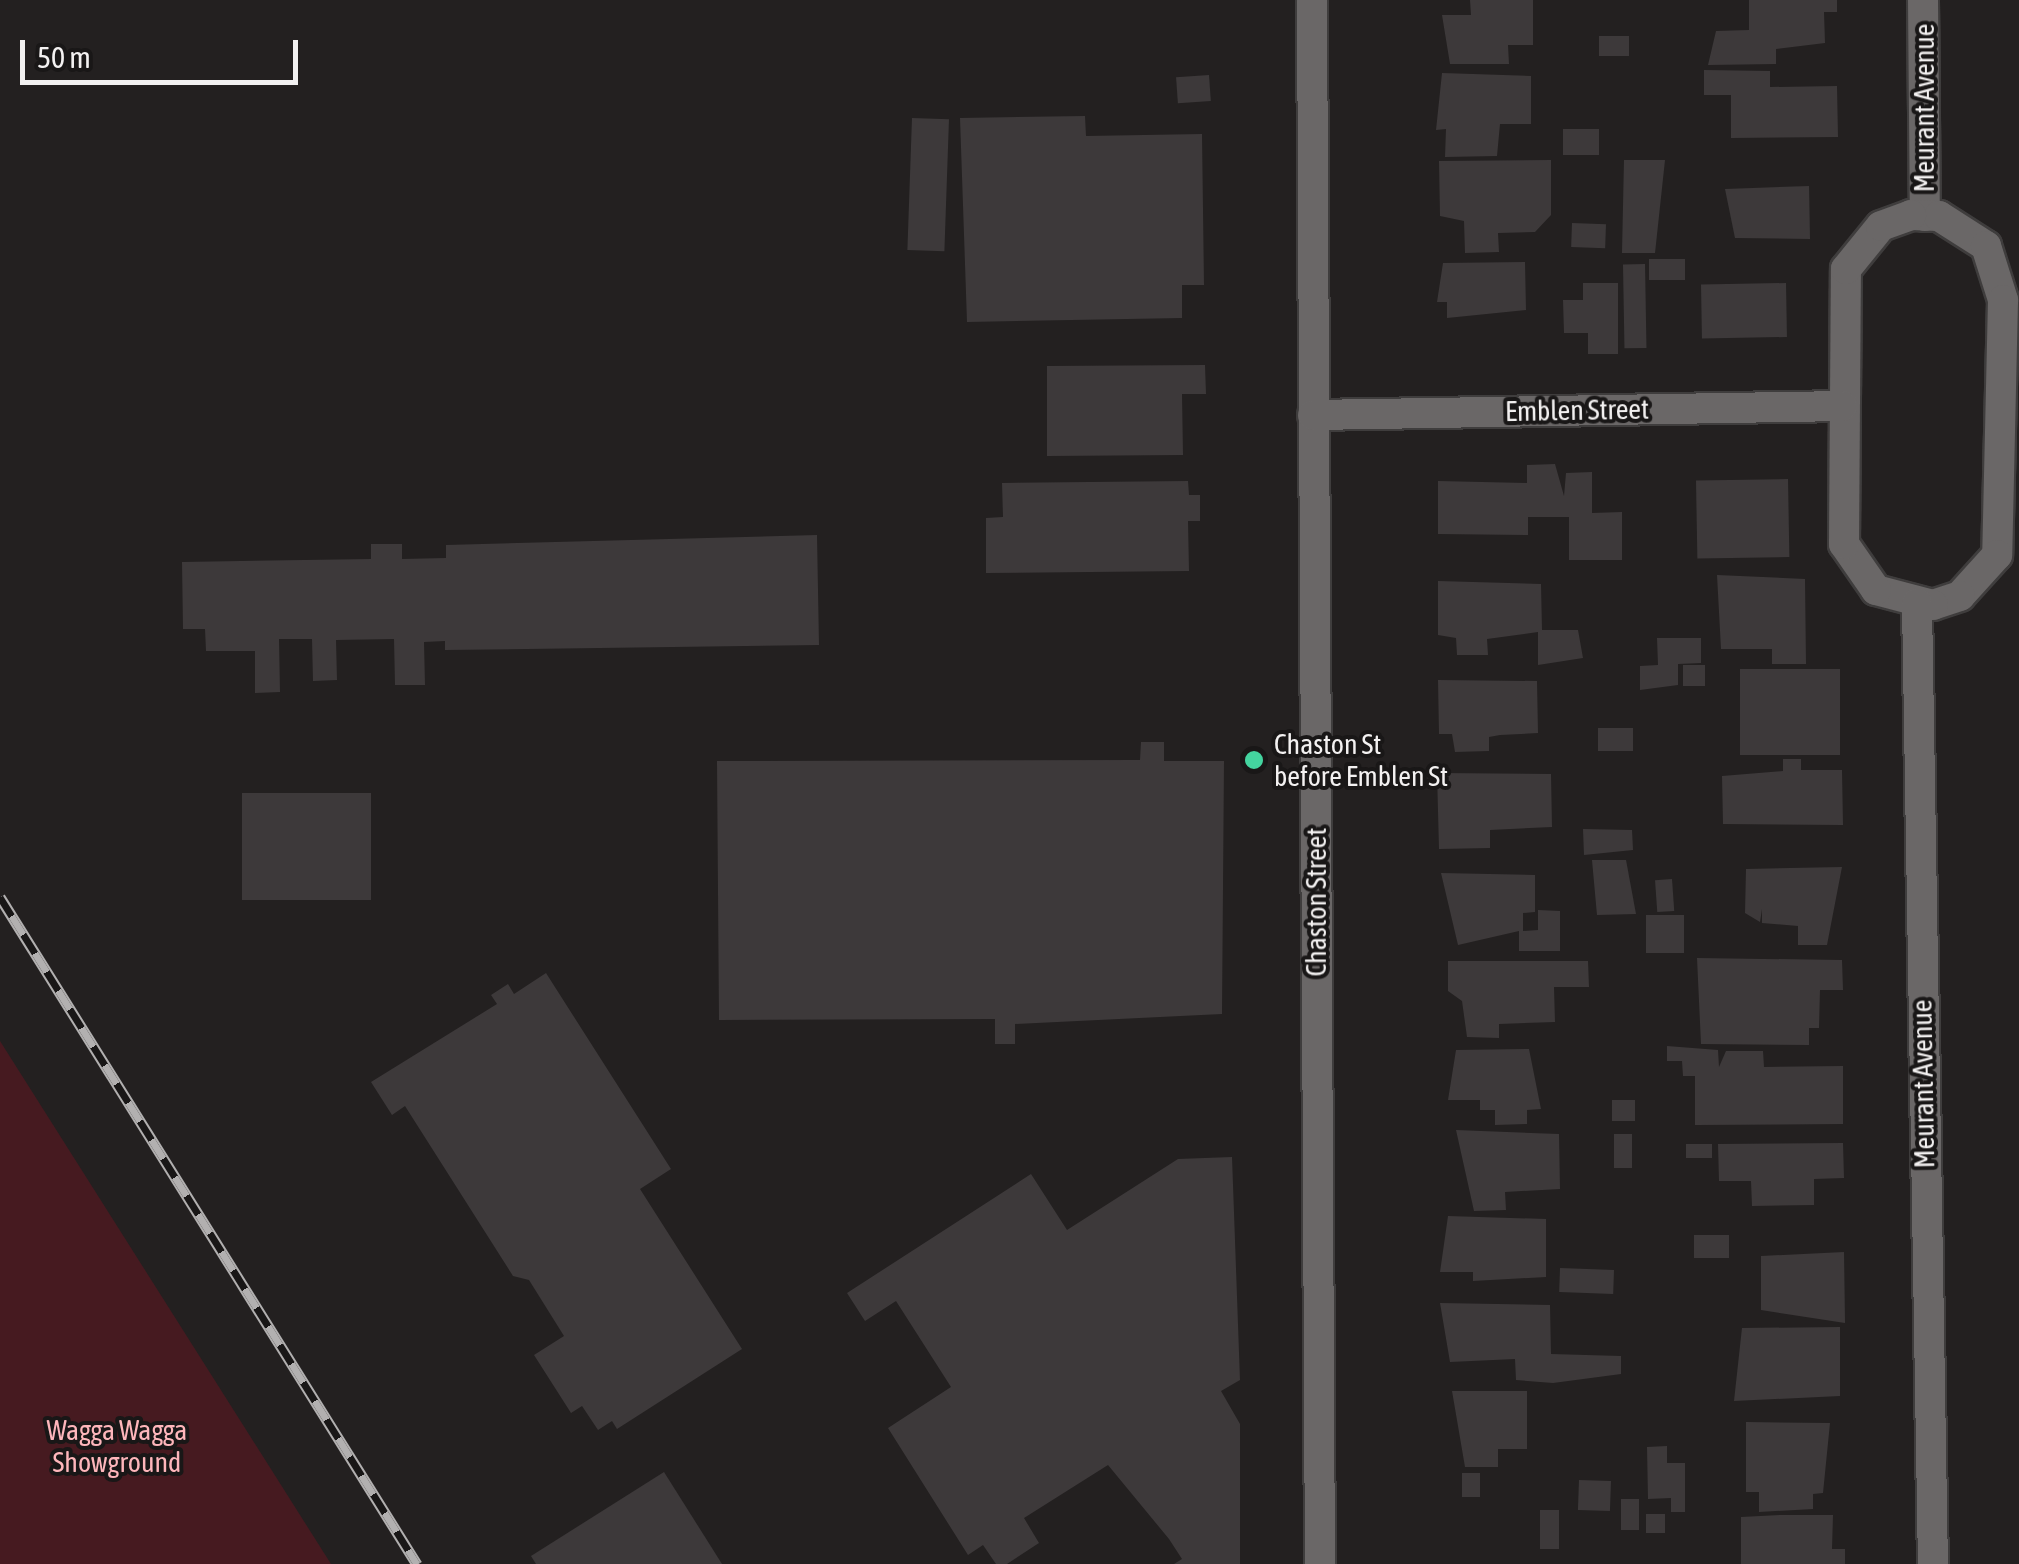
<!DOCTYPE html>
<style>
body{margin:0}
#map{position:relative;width:2019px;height:1564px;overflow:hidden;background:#232020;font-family:"Asap Condensed",sans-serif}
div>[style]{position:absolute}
.green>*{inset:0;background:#461a20}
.building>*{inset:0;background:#3d393a;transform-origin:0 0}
.roads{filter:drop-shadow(2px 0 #3f3d3d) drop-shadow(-2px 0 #3f3d3d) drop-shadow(0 2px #3f3d3d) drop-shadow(0 -2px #3f3d3d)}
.minor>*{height:30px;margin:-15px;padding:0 15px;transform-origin:15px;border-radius:15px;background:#6a6767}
.rail>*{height:11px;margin-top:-5.5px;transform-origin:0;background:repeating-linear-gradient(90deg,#191717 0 22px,#b2b0b0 0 44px);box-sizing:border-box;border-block:2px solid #b2b0b0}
.dots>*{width:28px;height:28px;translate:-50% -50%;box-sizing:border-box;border:5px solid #191717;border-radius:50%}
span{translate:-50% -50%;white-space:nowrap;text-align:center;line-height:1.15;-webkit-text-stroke:8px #191717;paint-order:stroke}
.street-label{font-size:28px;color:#f3f1f1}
.poi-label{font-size:28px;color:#f3f1f1}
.left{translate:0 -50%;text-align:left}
.park-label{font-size:28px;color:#feb6bb}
.scale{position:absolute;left:20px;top:40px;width:278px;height:45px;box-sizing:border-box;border:5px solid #f3f1f1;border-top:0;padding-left:12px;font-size:30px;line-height:35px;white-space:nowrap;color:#f3f1f1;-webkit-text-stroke:8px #191717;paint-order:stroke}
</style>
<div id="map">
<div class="green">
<i style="clip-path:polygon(0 1041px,331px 1564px,0 1564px)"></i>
</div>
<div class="building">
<i style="clip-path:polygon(1470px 0,1533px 0,1533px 45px,1508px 45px,1509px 64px,1450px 64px,1442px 15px,1471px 15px)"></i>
<i style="clip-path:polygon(1749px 0,1837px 0,1837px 12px,1824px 12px,1825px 43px,1776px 49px,1776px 64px,1708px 65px,1716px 31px,1749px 30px)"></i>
<i style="left:1629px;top:36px;width:20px;height:30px;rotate:90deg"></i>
<i style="clip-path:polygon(1704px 70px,1770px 71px,1770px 87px,1837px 86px,1838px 137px,1731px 138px,1731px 95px,1704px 95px)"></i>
<i style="clip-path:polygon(1442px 73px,1531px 76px,1531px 124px,1500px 124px,1497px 156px,1445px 157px,1446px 129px,1436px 130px)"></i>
<i style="left:1209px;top:75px;width:26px;height:33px;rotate:86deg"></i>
<i style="clip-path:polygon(1085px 116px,1086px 136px,1202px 134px,1204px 285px,1182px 285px,1182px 318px,967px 322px,960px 118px)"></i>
<i style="left:912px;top:118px;width:37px;height:132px;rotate:2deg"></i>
<i style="left:1563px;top:129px;width:36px;height:26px"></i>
<i style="clip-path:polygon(1551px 160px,1551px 215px,1535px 232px,1498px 233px,1499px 252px,1465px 253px,1464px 221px,1440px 216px,1439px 161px)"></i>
<i style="clip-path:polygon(1624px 160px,1665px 160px,1655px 253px,1622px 253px)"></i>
<i style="clip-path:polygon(1809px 186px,1810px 239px,1735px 238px,1725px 189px)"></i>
<i style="left:1572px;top:223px;width:34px;height:24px;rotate:2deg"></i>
<i style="left:1649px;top:259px;width:36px;height:21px"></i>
<i style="clip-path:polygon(1525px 262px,1526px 310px,1447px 318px,1447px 302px,1437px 302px,1443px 263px)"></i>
<i style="left:1645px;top:264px;width:84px;height:22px;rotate:89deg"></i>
<i style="clip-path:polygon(1583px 283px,1618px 283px,1618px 354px,1588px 354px,1588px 333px,1564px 333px,1563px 300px,1583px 300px)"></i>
<i style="left:1786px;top:283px;width:54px;height:85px;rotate:89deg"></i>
<i style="clip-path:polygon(1205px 365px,1206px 394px,1182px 394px,1183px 455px,1047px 456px,1047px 366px)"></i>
<i style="clip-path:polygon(1555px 464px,1564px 496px,1566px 473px,1592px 472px,1592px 513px,1622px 512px,1622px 560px,1569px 560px,1569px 517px,1528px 517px,1528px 535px,1438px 534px,1438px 481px,1527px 483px,1527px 465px)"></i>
<i style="left:1788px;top:479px;width:78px;height:92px;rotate:89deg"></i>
<i style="clip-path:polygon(1188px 481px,1189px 495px,1200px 495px,1200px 521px,1188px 521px,1189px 571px,986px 573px,986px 518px,1003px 517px,1002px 483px)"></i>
<i style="clip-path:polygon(817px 535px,819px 645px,445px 650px,445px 641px,424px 642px,425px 685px,395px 685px,394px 639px,336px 640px,337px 680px,313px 681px,312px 639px,279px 639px,280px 692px,255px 693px,255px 651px,206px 651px,205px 629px,183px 629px,182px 562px,371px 559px,371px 544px,402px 544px,402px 559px,446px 558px,446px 545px)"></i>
<i style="clip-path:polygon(1717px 575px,1805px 579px,1806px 664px,1772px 664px,1772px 649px,1721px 649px)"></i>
<i style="clip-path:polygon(1438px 581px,1541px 584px,1542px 630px,1578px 630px,1583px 658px,1538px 665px,1538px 632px,1487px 639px,1488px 655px,1457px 655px,1456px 638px,1438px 635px)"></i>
<i style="clip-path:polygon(1657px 638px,1701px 638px,1701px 663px,1678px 664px,1678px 685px,1640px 690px,1640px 666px,1658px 665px)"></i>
<i style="left:1705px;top:665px;width:21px;height:22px;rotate:90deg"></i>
<i style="left:1840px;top:669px;width:86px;height:100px;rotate:90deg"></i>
<i style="clip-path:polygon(1438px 680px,1537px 681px,1538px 733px,1500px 735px,1489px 737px,1489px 751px,1455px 752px,1452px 734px,1439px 734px)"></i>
<i style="left:1598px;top:728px;width:35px;height:23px"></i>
<i style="clip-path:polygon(1141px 742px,1164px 742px,1164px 761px,1224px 761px,1222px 1014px,1015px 1024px,1015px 1044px,995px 1044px,995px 1019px,719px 1020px,717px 761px,1140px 760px)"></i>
<i style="clip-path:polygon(1783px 759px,1801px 759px,1801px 770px,1842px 770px,1843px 825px,1723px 824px,1722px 776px,1783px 771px)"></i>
<i style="clip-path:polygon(1437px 773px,1551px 774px,1552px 827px,1490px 830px,1490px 848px,1439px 849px)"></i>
<i style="left:242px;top:793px;width:129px;height:107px"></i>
<i style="clip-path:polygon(1583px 829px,1632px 830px,1633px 850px,1584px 855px)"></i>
<i style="clip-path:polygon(1592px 860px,1626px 860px,1636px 914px,1597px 915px)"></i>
<i style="clip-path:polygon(1842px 867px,1827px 945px,1798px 945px,1798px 926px,1762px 923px,1762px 909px,1760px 922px,1745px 913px,1746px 869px)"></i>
<i style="clip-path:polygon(1441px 873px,1535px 875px,1535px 912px,1523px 913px,1523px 931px,1538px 930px,1538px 910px,1560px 911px,1560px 951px,1519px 951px,1519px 931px,1458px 945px)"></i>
<i style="left:1672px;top:879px;width:32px;height:17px;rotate:86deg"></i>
<i style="left:1646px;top:915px;width:38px;height:38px"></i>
<i style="clip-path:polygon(1697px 958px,1842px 960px,1843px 990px,1820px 990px,1819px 1028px,1809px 1028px,1809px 1045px,1701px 1044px)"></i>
<i style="clip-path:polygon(1448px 961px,1588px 961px,1589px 987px,1554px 987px,1555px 1022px,1499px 1024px,1499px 1038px,1467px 1037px,1462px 1001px,1448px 991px)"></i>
<i style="clip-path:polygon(546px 973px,671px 1169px,640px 1189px,742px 1349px,617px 1429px,612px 1421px,598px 1430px,582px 1406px,571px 1413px,534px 1355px,564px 1336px,529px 1280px,513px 1276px,405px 1106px,392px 1115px,371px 1082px,497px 1004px,491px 995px,508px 984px,514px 994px)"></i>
<i style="clip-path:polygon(1667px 1046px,1718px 1050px,1719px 1067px,1726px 1051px,1763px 1051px,1764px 1067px,1843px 1066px,1843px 1124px,1695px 1125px,1695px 1076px,1683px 1076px,1682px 1061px,1667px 1061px)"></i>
<i style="clip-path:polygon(1529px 1049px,1541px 1109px,1527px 1110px,1527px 1124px,1495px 1125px,1495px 1110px,1480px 1110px,1480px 1100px,1448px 1100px,1456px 1050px)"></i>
<i style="left:1612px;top:1100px;width:23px;height:21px"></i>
<i style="clip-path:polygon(1456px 1130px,1559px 1134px,1560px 1189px,1505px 1192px,1506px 1210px,1474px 1211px)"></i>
<i style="left:1614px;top:1134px;width:18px;height:34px"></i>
<i style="clip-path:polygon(1843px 1143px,1844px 1178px,1814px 1179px,1814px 1205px,1752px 1206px,1751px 1181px,1719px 1181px,1718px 1144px)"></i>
<i style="left:1686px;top:1144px;width:26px;height:14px"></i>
<i style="clip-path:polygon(1232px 1157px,1240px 1380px,1221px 1391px,1240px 1424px,1240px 1564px,1174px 1564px,1182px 1559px,1169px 1539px,1108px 1465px,1024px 1518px,1039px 1543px,1007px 1564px,996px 1564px,983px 1545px,968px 1555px,888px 1428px,951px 1387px,896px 1301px,865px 1321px,847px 1293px,1031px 1174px,1067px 1230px,1178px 1159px)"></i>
<i style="clip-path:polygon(1448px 1216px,1546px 1219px,1546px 1277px,1473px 1281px,1473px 1272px,1440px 1272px)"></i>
<i style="left:1694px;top:1235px;width:35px;height:23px"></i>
<i style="clip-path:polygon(1844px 1252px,1845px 1323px,1761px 1310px,1761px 1256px)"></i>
<i style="left:1614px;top:1270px;width:24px;height:54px;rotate:92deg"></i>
<i style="clip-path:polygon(1440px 1303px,1550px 1305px,1551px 1354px,1621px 1356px,1621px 1374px,1553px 1383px,1516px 1380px,1515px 1359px,1450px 1362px)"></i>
<i style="clip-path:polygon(1840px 1327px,1840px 1396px,1734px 1401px,1742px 1328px)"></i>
<i style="clip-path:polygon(1452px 1391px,1527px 1391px,1527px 1449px,1498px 1449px,1498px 1467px,1465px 1467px)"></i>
<i style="clip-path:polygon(1746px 1422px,1830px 1423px,1823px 1493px,1813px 1494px,1813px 1509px,1759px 1512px,1759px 1492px,1746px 1492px)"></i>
<i style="clip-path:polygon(1667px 1446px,1667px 1463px,1685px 1463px,1685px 1512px,1671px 1512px,1671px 1498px,1648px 1499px,1647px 1447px)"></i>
<i style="clip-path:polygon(664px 1472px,722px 1564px,536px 1564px,531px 1556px)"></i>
<i style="left:1462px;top:1473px;width:18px;height:24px"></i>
<i style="left:1579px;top:1480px;width:32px;height:30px;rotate:2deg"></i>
<i style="left:1621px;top:1499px;width:18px;height:31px"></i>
<i style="left:1540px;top:1510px;width:19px;height:39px"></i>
<i style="left:1646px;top:1514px;width:19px;height:19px"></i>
<i style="clip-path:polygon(1780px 1515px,1833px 1515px,1832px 1549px,1845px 1549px,1845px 1564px,1741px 1564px,1741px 1517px)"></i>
</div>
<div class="roads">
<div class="minor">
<i style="left:1312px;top:0;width:1564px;rotate:89.71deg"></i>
<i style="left:1923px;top:0;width:216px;rotate:89.5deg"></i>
<i style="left:1911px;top:215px;width:28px;rotate:2deg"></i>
<i style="left:1939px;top:216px;width:56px;rotate:32.6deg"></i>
<i style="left:1986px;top:246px;width:57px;rotate:72.5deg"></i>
<i style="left:2003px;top:300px;width:255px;rotate:91.3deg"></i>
<i style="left:1997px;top:555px;width:55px;rotate:132.1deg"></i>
<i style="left:1960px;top:596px;width:28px;rotate:162deg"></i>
<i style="left:1933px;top:605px;width:59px;rotate:-165.3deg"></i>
<i style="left:1876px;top:590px;width:56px;rotate:-124.8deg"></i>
<i style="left:1844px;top:544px;width:275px;rotate:-89.6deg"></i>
<i style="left:1846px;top:269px;width:55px;rotate:-50.9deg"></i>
<i style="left:1881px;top:226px;width:32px;rotate:-20deg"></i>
<i style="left:1313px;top:415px;width:529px;rotate:-0.97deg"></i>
<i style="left:1917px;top:603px;width:961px;rotate:89.05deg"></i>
</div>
</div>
<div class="rail">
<i style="left:0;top:897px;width:787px;rotate:57.99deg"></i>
</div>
<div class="dots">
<i style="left:1254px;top:760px;background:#44d49f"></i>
</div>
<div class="street-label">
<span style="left:1924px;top:108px;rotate:-90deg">Meurant Avenue</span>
<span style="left:1577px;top:410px;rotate:-1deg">Emblen Street</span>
<span style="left:1316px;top:902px;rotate:-90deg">Chaston Street</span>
<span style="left:1923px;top:1084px;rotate:-91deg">Meurant Avenue</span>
</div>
<div class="poi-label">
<span class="left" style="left:1274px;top:760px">Chaston St<br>before Emblen St</span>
</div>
<div class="park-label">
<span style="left:117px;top:1446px">Wagga Wagga<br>Showground</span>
</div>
<div class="scale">50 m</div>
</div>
